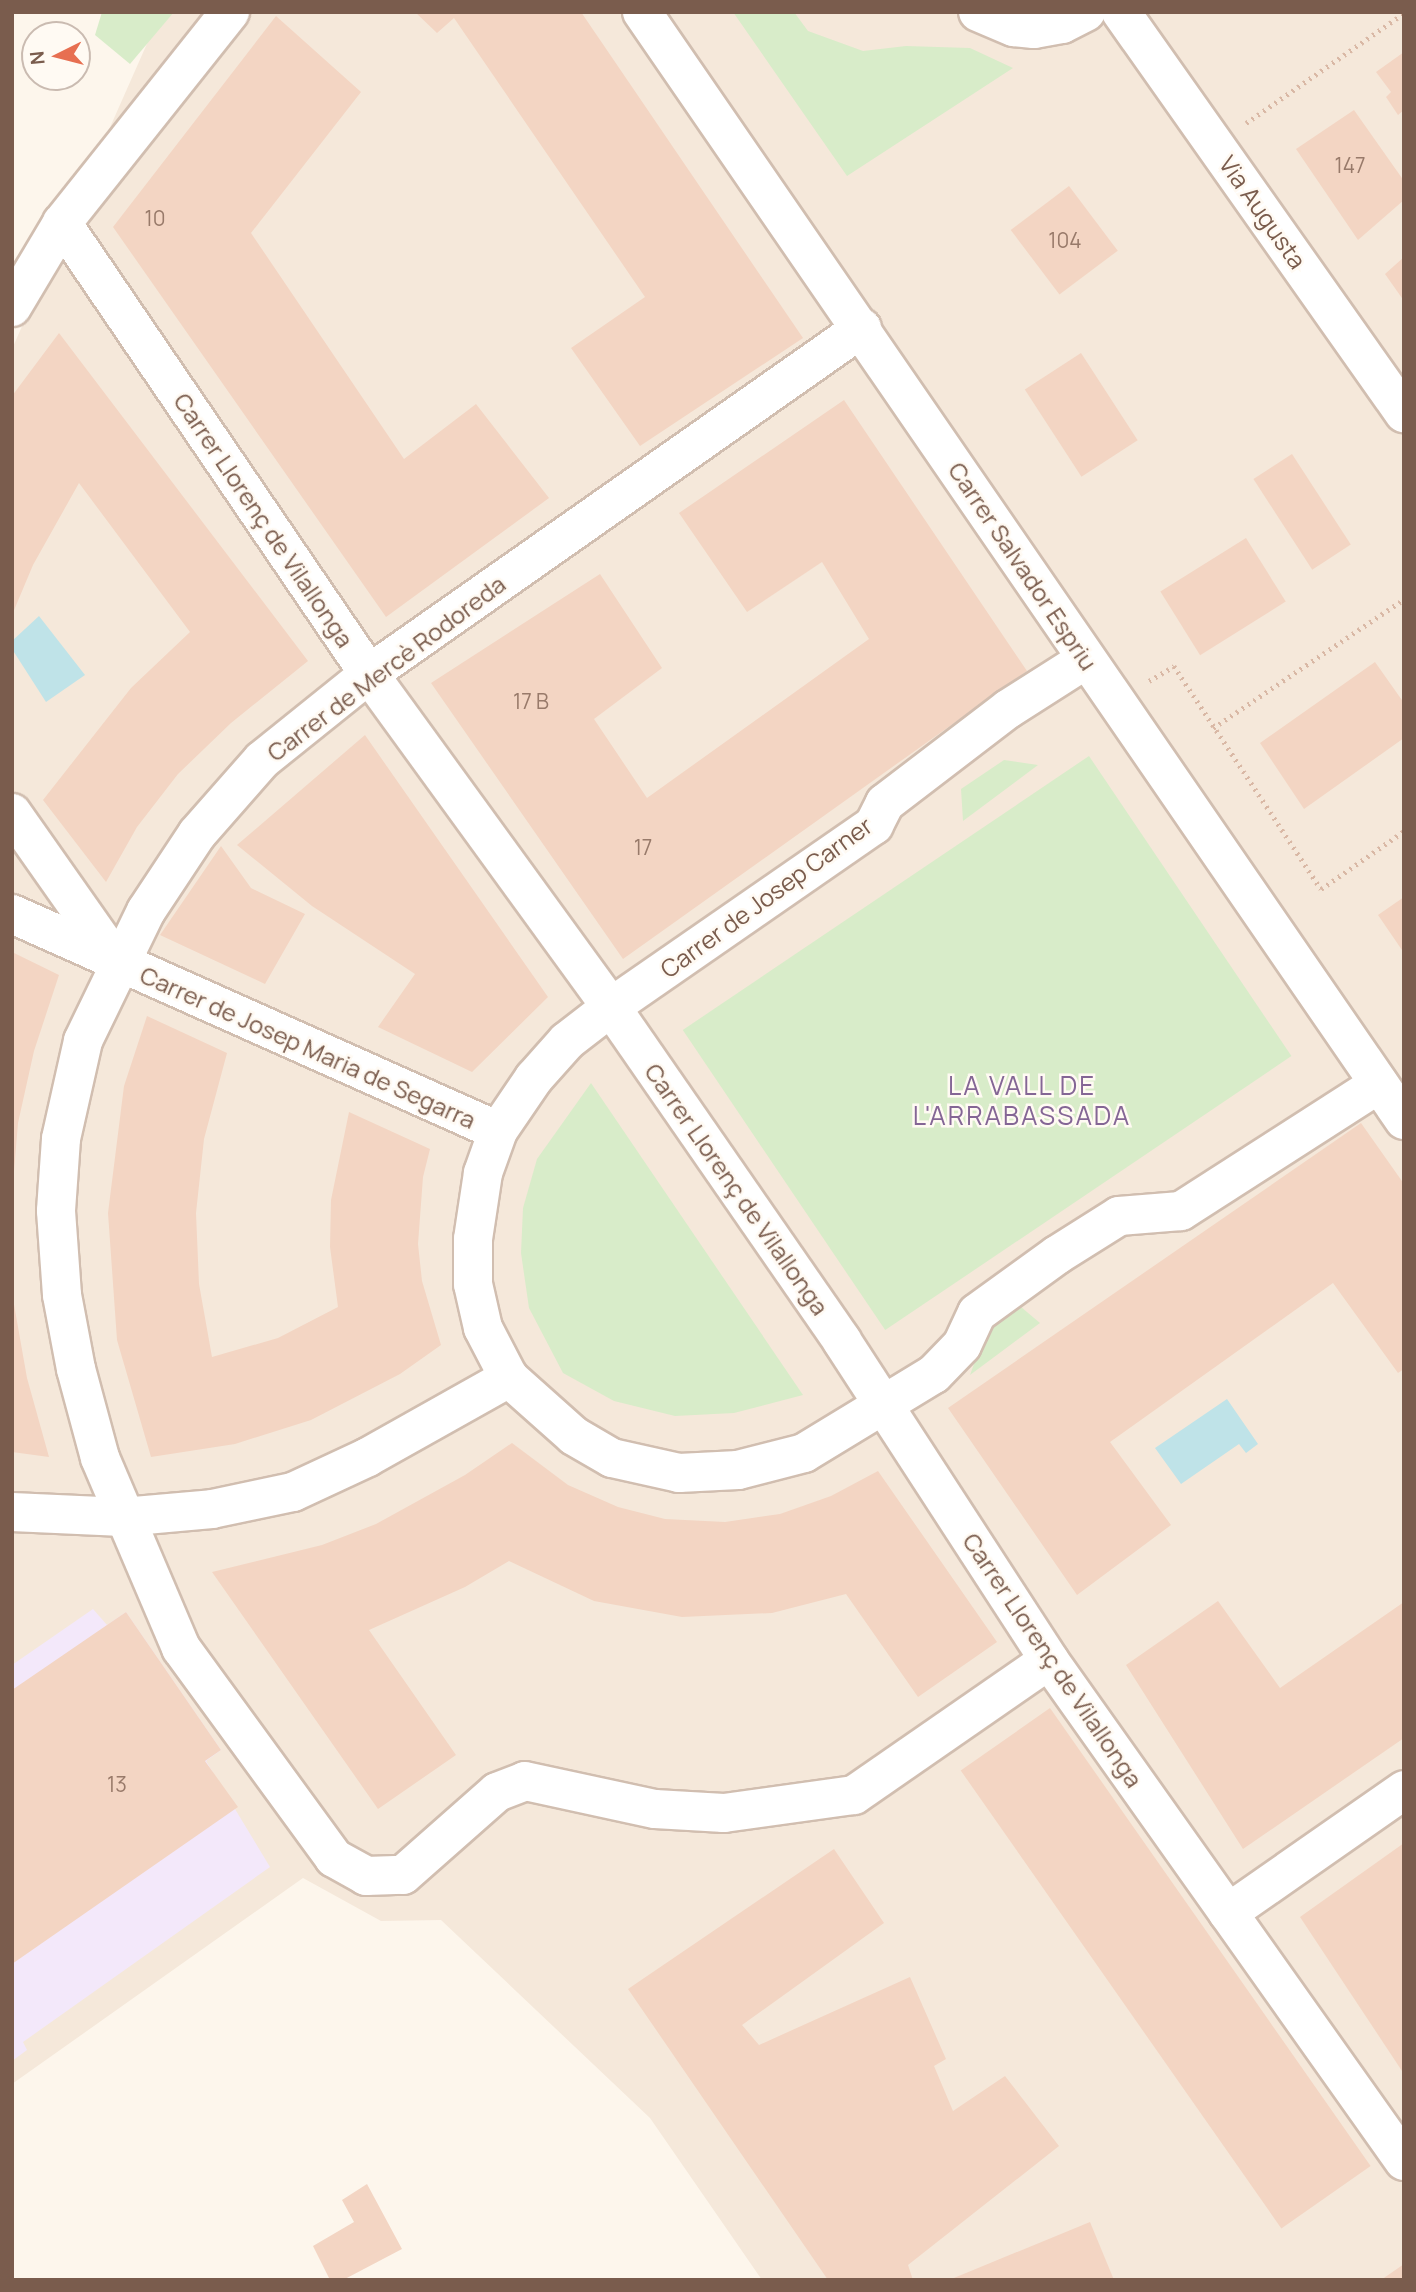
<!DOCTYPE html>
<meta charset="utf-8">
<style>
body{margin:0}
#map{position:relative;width:1416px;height:2292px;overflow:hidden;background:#fdf6ec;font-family:Manrope,sans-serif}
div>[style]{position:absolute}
.residential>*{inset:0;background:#f5e8da}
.education>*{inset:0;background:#f3e8fa}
.green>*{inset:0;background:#d8ecc9;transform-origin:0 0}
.water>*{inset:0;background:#bfe3e8}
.building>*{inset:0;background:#f3d5c3;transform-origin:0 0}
.path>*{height:4.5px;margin-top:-2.25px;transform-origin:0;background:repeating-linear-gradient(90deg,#d9b8a5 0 2px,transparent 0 7px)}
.roads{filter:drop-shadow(2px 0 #d1beb0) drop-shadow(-2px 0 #d1beb0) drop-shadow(0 2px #d1beb0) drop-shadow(0 -2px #d1beb0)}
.street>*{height:38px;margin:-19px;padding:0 19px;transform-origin:19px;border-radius:19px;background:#fff}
.secondary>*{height:38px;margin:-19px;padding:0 19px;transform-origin:19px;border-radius:19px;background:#fff}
span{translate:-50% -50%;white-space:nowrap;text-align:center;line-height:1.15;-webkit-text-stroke:5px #fffaf3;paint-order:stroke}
.number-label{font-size:21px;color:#987a6a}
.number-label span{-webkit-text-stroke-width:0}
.street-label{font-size:24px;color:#7a5c4d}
.neighbourhood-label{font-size:26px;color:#846695;letter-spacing:2px}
.frame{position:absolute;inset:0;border:14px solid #7a5c4d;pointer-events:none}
.north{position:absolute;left:21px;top:21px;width:70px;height:70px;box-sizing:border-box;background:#fffaf3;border:2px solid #cabbb1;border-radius:50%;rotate:264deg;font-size:19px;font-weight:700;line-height:28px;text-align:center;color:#7a5c4d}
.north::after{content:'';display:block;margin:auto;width:24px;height:32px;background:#e76f51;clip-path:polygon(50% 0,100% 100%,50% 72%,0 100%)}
</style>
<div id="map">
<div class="residential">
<i style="clip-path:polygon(161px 12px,1404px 12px,1404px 2280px,762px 2280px,650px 2118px,441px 1920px,381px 1921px,303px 1878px,12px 2084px,12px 349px)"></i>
</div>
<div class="education">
<i style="clip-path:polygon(93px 1609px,107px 1625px,126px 1612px,221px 1750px,206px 1761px,270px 1867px,23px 2042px,27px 2050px,12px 2061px,12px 1665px)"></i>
</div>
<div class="green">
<i style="clip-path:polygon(102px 12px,174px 12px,130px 64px,95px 35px)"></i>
<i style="clip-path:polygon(733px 12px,794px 12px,808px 31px,863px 51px,906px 46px,970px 48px,1013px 68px,847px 176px)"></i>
<i style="left:1089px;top:756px;width:362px;height:490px;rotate:56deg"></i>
<i style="clip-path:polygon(1004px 760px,1038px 765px,963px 821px,961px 789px)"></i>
<i style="clip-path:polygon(591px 1083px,803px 1395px,734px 1413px,675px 1416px,614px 1401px,563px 1373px,529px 1308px,521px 1253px,523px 1208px,537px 1159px)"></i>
<i style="clip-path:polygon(1015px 1302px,1040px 1323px,970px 1375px,987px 1328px)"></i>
</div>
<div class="water">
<i style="clip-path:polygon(39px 616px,85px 675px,46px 702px,12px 649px,12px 641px)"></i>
<i style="clip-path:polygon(1227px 1399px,1258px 1444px,1246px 1453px,1239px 1444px,1181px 1484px,1155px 1448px)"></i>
</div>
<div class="building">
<i style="clip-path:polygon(415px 12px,581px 12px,803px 338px,640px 446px,571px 348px,645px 297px,454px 18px,437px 33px)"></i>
<i style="clip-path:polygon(276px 16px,361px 92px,251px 233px,404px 459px,476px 404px,549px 498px,386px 617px,113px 227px)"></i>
<i style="clip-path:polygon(1404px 52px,1404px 110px,1398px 115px,1386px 97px,1391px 92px,1376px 72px)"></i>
<i style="clip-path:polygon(1354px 110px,1404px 181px,1404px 200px,1358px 240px,1296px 149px)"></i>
<i style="left:1069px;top:186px;width:81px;height:73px;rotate:53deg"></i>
<i style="clip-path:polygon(1404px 257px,1404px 301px,1385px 274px)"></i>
<i style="clip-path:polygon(59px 333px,308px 661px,231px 723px,178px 774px,137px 827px,106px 882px,43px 800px,131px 688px,190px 632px,79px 483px,33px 565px,12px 615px,12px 396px)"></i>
<i style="left:1081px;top:353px;width:104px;height:67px;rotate:57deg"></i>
<i style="clip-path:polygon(844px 400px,1027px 671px,623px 959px,431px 683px,600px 574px,662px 668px,594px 719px,647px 798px,869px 639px,822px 562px,747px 612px,679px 513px)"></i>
<i style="left:1292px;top:454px;width:108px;height:46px;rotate:57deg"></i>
<i style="left:1246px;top:538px;width:75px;height:101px;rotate:58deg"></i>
<i style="clip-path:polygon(1375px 662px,1404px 703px,1404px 738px,1304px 809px,1260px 743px)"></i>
<i style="clip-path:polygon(365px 735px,548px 997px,472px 1072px,378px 1027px,415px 974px,312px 906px,237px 845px)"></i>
<i style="clip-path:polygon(221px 846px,251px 888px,305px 914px,265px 984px,160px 935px)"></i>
<i style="clip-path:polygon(1404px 897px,1404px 953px,1378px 915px)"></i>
<i style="clip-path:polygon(12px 952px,59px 975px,34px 1051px,18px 1123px,14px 1171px)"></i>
<i style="clip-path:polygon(147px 1016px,227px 1053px,204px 1139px,196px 1213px,199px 1284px,212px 1357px,278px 1338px,338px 1307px,330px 1247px,331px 1200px,349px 1112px,430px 1149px,423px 1177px,418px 1244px,422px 1281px,441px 1345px,400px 1374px,311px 1420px,235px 1444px,151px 1457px,117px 1340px,108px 1213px,124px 1086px)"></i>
<i style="clip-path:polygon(1361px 1123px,1404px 1184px,1404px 1369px,1398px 1373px,1333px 1283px,1110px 1442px,1171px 1525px,1077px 1595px,948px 1408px)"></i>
<i style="clip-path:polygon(12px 1293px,27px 1378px,49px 1457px,12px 1452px)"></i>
<i style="clip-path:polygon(512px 1443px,568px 1485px,618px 1507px,665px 1519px,725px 1522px,780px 1514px,831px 1496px,878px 1471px,997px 1642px,918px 1697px,846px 1594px,772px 1613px,682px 1617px,594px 1601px,509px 1561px,465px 1587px,369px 1630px,456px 1755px,378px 1809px,212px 1572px,322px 1545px,376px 1524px,465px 1475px)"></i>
<i style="clip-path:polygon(1218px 1601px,1280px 1688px,1404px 1602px,1404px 1738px,1243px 1849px,1126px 1665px)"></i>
<i style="clip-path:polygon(126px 1612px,221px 1750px,205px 1761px,238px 1807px,12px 1964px,12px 1690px)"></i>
<i style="left:1050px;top:1708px;width:559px;height:109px;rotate:55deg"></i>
<i style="clip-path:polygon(1404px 1843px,1404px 2074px,1300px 1917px)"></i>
<i style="clip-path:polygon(834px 1849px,884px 1923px,742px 2025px,759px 2045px,910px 1977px,946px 2059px,934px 2066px,953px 2111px,1005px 2076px,1059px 2146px,908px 2265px,913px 2280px,828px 2280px,628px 1989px)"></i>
<i style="clip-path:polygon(367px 2184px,402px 2249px,343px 2280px,330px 2280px,313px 2246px,354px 2222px,342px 2200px)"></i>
<i style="clip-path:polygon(1090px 2222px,1114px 2280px,949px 2280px)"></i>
<i style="clip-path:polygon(1404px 2264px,1404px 2280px,1381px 2280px)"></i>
</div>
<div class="path">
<i style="left:1246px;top:123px;width:193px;rotate:-34.8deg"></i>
<i style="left:1149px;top:681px;width:29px;rotate:-31deg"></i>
<i style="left:1174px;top:666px;width:267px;rotate:56.6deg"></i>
<i style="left:1321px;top:889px;width:101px;rotate:-34.9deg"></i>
<i style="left:1213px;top:728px;width:230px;rotate:-34deg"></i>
</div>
<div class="roads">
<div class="street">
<i style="left:642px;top:12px;width:1345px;rotate:55.48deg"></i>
<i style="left:62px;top:223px;width:546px;rotate:55.76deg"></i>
<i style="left:369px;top:674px;width:412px;rotate:54deg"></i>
<i style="left:611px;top:1007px;width:406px;rotate:55.3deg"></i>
<i style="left:842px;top:1341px;width:380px;rotate:57deg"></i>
<i style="left:1049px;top:1660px;width:614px;rotate:54.68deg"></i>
<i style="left:12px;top:307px;width:98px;rotate:-59.2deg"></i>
<i style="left:62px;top:223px;width:270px;rotate:-51.5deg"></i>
<i style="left:862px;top:328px;width:602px;rotate:144.94deg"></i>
<i style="left:369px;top:674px;width:137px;rotate:141.2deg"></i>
<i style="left:262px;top:760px;width:98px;rotate:131.3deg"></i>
<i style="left:197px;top:834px;width:92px;rotate:123.5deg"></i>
<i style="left:146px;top:911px;width:144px;rotate:115.9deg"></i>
<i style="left:83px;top:1041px;width:100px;rotate:102.7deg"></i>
<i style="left:61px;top:1139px;width:72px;rotate:94deg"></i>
<i style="left:56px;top:1211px;width:84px;rotate:85.9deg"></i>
<i style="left:62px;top:1295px;width:75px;rotate:79.3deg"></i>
<i style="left:76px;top:1369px;width:92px;rotate:74.9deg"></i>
<i style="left:100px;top:1458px;width:207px;rotate:66.9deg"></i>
<i style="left:181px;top:1648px;width:260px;rotate:53.9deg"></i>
<i style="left:334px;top:1858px;width:37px;rotate:29deg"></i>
<i style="left:366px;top:1876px;width:37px;rotate:-2deg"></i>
<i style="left:403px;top:1875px;width:125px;rotate:-41.4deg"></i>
<i style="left:497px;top:1792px;width:30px;rotate:-21deg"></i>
<i style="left:525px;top:1781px;width:133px;rotate:12.2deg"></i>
<i style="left:655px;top:1809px;width:69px;rotate:3.3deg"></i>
<i style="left:724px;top:1813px;width:131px;rotate:-7.9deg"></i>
<i style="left:854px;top:1795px;width:237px;rotate:-34.7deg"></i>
<i style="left:1085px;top:660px;width:91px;rotate:147.5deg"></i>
<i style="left:1008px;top:709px;width:155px;rotate:142.6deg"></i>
<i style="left:885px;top:803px;width:25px;rotate:117deg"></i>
<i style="left:874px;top:825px;width:320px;rotate:145.3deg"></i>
<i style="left:611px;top:1007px;width:56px;rotate:142.3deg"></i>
<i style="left:567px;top:1041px;width:50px;rotate:131.7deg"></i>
<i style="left:534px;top:1078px;width:64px;rotate:124.2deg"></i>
<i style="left:498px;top:1131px;width:45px;rotate:109.7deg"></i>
<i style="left:483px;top:1173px;width:67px;rotate:98.6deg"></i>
<i style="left:473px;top:1239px;width:45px;rotate:90deg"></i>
<i style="left:473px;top:1284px;width:45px;rotate:77.2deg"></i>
<i style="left:483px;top:1328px;width:56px;rotate:62.5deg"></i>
<i style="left:509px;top:1378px;width:87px;rotate:41.7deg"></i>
<i style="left:574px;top:1436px;width:44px;rotate:30.1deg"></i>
<i style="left:612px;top:1458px;width:69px;rotate:12.6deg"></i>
<i style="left:679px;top:1473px;width:59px;rotate:-2.9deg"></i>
<i style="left:738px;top:1470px;width:68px;rotate:-14.4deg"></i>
<i style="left:804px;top:1453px;width:152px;rotate:-31.3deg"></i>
<i style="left:934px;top:1374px;width:40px;rotate:-46deg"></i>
<i style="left:962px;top:1345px;width:35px;rotate:-65deg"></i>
<i style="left:977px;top:1313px;width:99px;rotate:-35.9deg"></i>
<i style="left:1057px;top:1255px;width:73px;rotate:-32.2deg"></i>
<i style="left:1119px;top:1216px;width:62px;rotate:-4.6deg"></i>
<i style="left:1181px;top:1211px;width:235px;rotate:-32.7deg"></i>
<i style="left:12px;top:813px;width:181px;rotate:54.9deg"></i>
<i style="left:12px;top:914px;width:532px;rotate:24.06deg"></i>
<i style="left:12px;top:1512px;width:111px;rotate:2.6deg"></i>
<i style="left:123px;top:1517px;width:89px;rotate:-5.1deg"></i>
<i style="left:212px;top:1509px;width:83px;rotate:-11.9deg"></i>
<i style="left:293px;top:1492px;width:83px;rotate:-25deg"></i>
<i style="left:368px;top:1457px;width:162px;rotate:-29.3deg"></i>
<i style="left:1228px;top:1913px;width:215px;rotate:-34.9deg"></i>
</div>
<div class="secondary">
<i style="left:978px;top:12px;width:39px;rotate:23deg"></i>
<i style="left:1014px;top:27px;width:20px;rotate:6deg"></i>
<i style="left:1034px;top:29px;width:28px;rotate:-10deg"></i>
<i style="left:1062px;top:24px;width:27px;rotate:-27deg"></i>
<i style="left:1121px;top:12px;width:491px;rotate:54.8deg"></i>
</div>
</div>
<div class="number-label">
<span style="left:1350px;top:165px">147</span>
<span style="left:155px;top:218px">10</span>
<span style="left:1065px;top:240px">104</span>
<span style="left:531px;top:701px">17 B</span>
<span style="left:643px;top:847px">17</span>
<span style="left:117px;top:1784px">13</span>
</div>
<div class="street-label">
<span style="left:1263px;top:212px;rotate:55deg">Via Augusta</span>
<span style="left:264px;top:520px;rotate:56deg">Carrer Llorenç de Vilallonga</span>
<span style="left:1023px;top:566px;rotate:56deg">Carrer Salvador Espriu</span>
<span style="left:386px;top:668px;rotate:-37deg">Carrer de Mercè Rodoreda</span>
<span style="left:766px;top:897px;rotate:-36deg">Carrer de Josep Carner</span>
<span style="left:308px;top:1047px;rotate:24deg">Carrer de Josep Maria de Segarra</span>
<span style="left:737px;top:1189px;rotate:55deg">Carrer Llorenç de Vilallonga</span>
<span style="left:1053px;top:1660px;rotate:56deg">Carrer Llorenç de Vilallonga</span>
</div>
<div class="neighbourhood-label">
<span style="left:1022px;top:1101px">LA VALL DE<br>L'ARRABASSADA</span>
</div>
<div class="frame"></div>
<div class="north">N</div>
</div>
